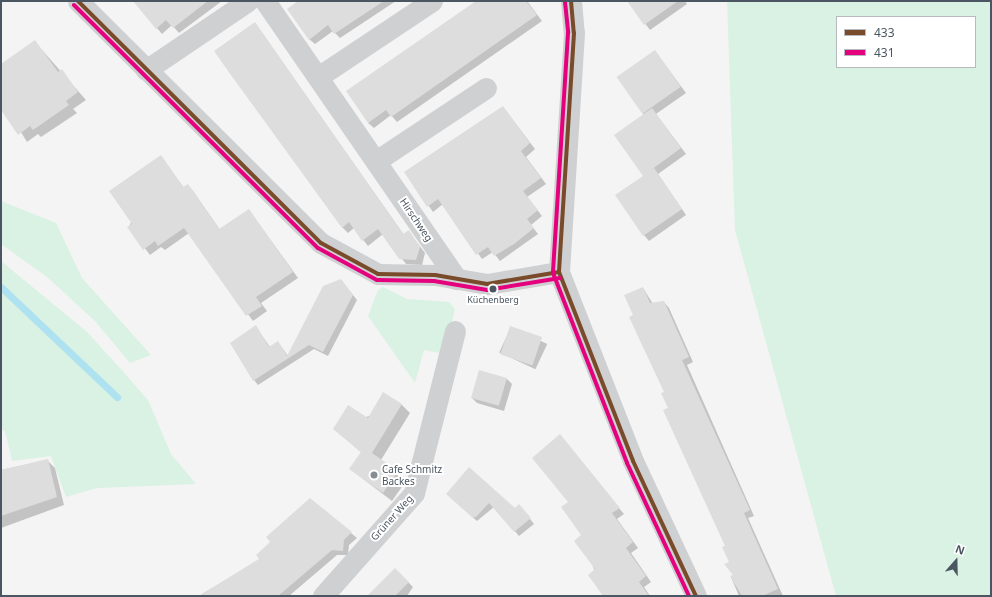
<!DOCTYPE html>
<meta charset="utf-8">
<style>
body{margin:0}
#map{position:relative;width:992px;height:597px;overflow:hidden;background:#f4f4f4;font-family:"Noto Sans",sans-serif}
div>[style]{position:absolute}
.green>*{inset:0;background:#d9f2e3}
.shadow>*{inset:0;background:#0003;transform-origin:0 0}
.stream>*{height:7px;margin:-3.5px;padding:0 3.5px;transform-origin:3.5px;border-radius:3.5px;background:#aee2f0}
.building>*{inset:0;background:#ddddde;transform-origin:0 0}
.minor>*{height:21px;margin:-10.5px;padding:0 10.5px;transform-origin:10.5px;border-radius:10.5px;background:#ced0d2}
.bus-1>*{height:4px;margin:-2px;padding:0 2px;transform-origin:2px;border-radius:2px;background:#7a4b2a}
.bus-2>*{height:4px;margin:-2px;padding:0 2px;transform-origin:2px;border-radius:2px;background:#e5007d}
.dots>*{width:11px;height:11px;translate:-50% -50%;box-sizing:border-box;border:2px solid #fff;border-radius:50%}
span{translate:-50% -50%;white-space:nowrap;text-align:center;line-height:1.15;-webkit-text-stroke:4px #fff;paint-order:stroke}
.bus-label{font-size:9px;color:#4a5661}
.street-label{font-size:10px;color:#4a5661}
.poi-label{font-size:10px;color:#4a5661}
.left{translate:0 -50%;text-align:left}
.frame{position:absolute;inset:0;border:2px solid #4a5661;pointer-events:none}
.legend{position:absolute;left:836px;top:16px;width:140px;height:52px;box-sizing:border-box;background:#fff;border:1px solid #b7bbc0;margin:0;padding:5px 7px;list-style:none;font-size:12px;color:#4a5661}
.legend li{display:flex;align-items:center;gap:8px;height:20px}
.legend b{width:20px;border:1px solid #b7bbc0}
.north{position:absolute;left:936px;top:541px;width:40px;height:40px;-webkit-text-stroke:3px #fff;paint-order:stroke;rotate:20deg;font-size:11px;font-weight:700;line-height:16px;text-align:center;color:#4a5661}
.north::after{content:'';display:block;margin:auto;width:14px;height:18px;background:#4a5661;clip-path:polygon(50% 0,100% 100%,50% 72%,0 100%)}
</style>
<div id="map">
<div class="green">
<i style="clip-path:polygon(evenodd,727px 1px,991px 1px,991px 596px,836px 596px,735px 230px,727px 1px,837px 17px,975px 17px,975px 67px,837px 67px,837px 17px)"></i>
<i style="clip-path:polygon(1px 201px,56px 223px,82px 278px,151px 355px,130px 363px,95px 321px,47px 277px,1px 244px)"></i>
<i style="clip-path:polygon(1px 261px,87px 332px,119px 367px,148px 400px,171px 454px,196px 484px,97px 488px,66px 497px,51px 456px,12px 461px,5px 431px,1px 430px)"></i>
<i style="clip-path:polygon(383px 287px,407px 299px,449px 302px,455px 309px,446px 347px,439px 353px,424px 350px,415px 383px,368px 316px,378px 290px)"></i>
</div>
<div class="shadow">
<i style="clip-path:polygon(134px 1px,222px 1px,179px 33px,172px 25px,162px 34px)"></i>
<i style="clip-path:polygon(300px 1px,396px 1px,340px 38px,333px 31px,315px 44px,309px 39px)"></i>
<i style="clip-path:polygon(476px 1px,527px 1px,542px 21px,397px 122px,391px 115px,374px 128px,368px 123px)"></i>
<i style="clip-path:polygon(628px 1px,685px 1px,687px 4px,650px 30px)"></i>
<i style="clip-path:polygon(255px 23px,404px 235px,409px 232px,425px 253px,422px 265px,406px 264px,383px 234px,368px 246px,354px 228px,348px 233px,342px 227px)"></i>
<i style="clip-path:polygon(35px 42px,86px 100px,73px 109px,77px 113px,41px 137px,38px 134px,27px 142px,1px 99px,1px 65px)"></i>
<i style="clip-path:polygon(655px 51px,686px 93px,656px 114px,686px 154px,658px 174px,686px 215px,649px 241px,644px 235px,643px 114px)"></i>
<i style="clip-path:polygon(503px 107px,535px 149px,526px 157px,546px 184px,527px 197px,542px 216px,531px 225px,538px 234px,500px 261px,493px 252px,482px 259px,443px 204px,433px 212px,405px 172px)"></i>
<i style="clip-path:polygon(161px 156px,184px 188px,188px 185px,193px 191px,220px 230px,249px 210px,298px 278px,261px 303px,267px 311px,253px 321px,189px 233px,165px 250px,161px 247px,150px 255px,129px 227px)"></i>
<i style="clip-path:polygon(341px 280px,357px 300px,328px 356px,314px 349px,258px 385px,254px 380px,256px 327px,270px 347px,278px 342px,288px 356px)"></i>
<i style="clip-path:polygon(643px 288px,653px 304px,664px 302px,669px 308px,693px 362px,687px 365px,754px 516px,748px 518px,783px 596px,739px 596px,731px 577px,735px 575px,726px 546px,635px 316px)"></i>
<i style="left:511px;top:327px;width:40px;height:28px;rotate:25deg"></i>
<i style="clip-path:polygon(507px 379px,512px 384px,504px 411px,477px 403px,472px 398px)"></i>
<i style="clip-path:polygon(401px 404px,410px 413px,381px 460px,406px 481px,392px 501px,350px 469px,362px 453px,334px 429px)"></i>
<i style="clip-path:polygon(560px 436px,624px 514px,617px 519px,638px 548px,631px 553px,651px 582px,644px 587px,650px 596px,604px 596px,569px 502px)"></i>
<i style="clip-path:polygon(47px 460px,55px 468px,64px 505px,1px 528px,1px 470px)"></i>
<i style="clip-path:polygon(469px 469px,515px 509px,523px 510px,534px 524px,519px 536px,494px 507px,477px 521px,452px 499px)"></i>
<i style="clip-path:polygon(310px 499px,357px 538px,349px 545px,348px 555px,337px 555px,289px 596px,204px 596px,202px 594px,261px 559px,271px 542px)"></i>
<i style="clip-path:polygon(395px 569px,413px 587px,407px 596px,371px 596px)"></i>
</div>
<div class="stream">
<i style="left:1px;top:287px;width:160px;rotate:43.5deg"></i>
</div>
<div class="building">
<i style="clip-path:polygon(133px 1px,208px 1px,173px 28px,166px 20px,156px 29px)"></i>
<i style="clip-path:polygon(298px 1px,384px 1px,334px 34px,328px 25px,309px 40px,287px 9px)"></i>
<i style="clip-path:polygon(476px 1px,526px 1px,537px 15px,391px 117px,386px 110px,368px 123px,346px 91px)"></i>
<i style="clip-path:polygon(627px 1px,678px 1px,644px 25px)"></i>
<i style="clip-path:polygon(255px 22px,403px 234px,409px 230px,420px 247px,416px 260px,399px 259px,378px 229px,362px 241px,349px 222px,342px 228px,228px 71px,214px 51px)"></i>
<i style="clip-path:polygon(35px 40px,58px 72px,62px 69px,78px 92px,66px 101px,69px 105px,33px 130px,30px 126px,18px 135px,1px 110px,1px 64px)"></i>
<i style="left:655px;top:50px;width:45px;height:47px;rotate:55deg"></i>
<i style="clip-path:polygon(503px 106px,530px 143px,521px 151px,541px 178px,523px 191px,538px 210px,527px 219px,534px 228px,514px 244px,494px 256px,488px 247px,476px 255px,438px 199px,427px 207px,404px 172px)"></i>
<i style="clip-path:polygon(652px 108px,681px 148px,647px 173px,654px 168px,682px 209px,643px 236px,615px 195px,643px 176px,614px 135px)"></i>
<i style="clip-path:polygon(161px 155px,183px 187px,188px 184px,219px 229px,249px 209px,293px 272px,256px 297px,262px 306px,246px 316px,184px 228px,158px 246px,155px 241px,143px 250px,127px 227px,132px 224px,109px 191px)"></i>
<i style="clip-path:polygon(341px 279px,353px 295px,323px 352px,309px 345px,253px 381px,230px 343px,256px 325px,269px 347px,278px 341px,287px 356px,323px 286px)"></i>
<i style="clip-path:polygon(643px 287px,650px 303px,664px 301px,689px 357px,682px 360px,750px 510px,744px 513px,778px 589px,762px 596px,742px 596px,730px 576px,733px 575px,724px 564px,729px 562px,722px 547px,725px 546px,663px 410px,668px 408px,661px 393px,664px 392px,629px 317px,633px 315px,624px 295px)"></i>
<i style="left:510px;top:326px;width:34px;height:30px;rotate:19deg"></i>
<i style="left:479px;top:370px;width:29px;height:29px;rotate:16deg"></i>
<i style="clip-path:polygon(383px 392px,402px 404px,372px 453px,398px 471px,383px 493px,349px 469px,361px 452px,333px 429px,348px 405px,368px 418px)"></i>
<i style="clip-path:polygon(560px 434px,620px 508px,612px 513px,633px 542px,626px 548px,646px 576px,639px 582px,649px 596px,603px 596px,588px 575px,595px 569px,574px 541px,581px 535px,561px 507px,568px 502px,532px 458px)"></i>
<i style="clip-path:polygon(48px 459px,57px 497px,1px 516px,1px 470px)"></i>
<i style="clip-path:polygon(469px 467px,515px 508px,519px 504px,531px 518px,514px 532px,489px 503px,476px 517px,472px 517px,446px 494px)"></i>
<i style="clip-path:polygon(310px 498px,352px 532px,344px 540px,343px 551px,332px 550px,278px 596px,199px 596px,259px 559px,256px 555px,270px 542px,266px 537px)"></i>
<i style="clip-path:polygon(395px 568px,409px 582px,395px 596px,367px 596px)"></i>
</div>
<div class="minor">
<i style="left:78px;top:1px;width:343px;rotate:44.9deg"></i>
<i style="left:321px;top:243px;width:65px;rotate:28.5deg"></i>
<i style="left:378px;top:274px;width:57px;rotate:1deg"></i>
<i style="left:435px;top:275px;width:53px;rotate:9.8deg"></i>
<i style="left:487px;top:284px;width:73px;rotate:-9.5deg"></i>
<i style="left:265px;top:1px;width:338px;rotate:55.4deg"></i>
<i style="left:571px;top:1px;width:32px;rotate:85deg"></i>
<i style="left:574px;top:33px;width:239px;rotate:93.6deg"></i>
<i style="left:559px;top:272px;width:203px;rotate:68.6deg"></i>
<i style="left:633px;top:461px;width:149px;rotate:65deg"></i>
<i style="left:146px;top:70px;width:123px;rotate:-34.1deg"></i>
<i style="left:318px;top:77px;width:137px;rotate:-33.7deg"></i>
<i style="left:376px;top:161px;width:132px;rotate:-33.6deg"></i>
<i style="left:323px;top:596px;width:137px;rotate:-48.5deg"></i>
<i style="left:414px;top:493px;width:167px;rotate:-75.8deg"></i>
</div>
<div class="bus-1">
<i style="left:78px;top:1px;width:343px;rotate:44.9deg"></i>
<i style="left:321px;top:243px;width:65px;rotate:28.5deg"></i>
<i style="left:378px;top:274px;width:57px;rotate:1deg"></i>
<i style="left:435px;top:275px;width:53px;rotate:9.8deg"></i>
<i style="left:487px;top:284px;width:73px;rotate:-9.5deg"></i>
<i style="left:571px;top:1px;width:32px;rotate:85deg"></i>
<i style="left:574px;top:33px;width:239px;rotate:93.6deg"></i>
<i style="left:559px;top:272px;width:203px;rotate:68.6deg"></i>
<i style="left:633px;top:461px;width:149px;rotate:65deg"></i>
</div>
<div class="bus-2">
<i style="left:565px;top:2px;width:31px;rotate:84deg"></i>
<i style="left:568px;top:33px;width:240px;rotate:93.6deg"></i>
<i style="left:553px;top:273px;width:204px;rotate:68.7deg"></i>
<i style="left:627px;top:463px;width:147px;rotate:65deg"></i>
<i style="left:74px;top:5px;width:344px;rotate:44.9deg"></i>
<i style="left:318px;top:248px;width:67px;rotate:28.5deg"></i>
<i style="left:377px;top:280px;width:57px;rotate:1deg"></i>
<i style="left:434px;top:281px;width:54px;rotate:9.6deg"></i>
<i style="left:487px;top:290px;width:74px;rotate:-9.3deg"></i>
</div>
<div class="dots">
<i style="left:493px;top:289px;background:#4a5661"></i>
<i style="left:374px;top:475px;background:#868d94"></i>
</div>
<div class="bus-label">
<span style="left:493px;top:300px">Küchenberg</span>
</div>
<div class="street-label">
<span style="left:416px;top:220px;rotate:56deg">Hirschweg</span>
<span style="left:392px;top:518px;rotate:-48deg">Grüner Weg</span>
</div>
<div class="poi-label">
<span class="left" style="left:382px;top:475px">Cafe Schmitz<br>Backes</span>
</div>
<div class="frame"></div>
<ul class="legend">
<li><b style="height:5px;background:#7a4b2a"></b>433</li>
<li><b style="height:5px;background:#e5007d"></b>431</li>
</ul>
<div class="north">N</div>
</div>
